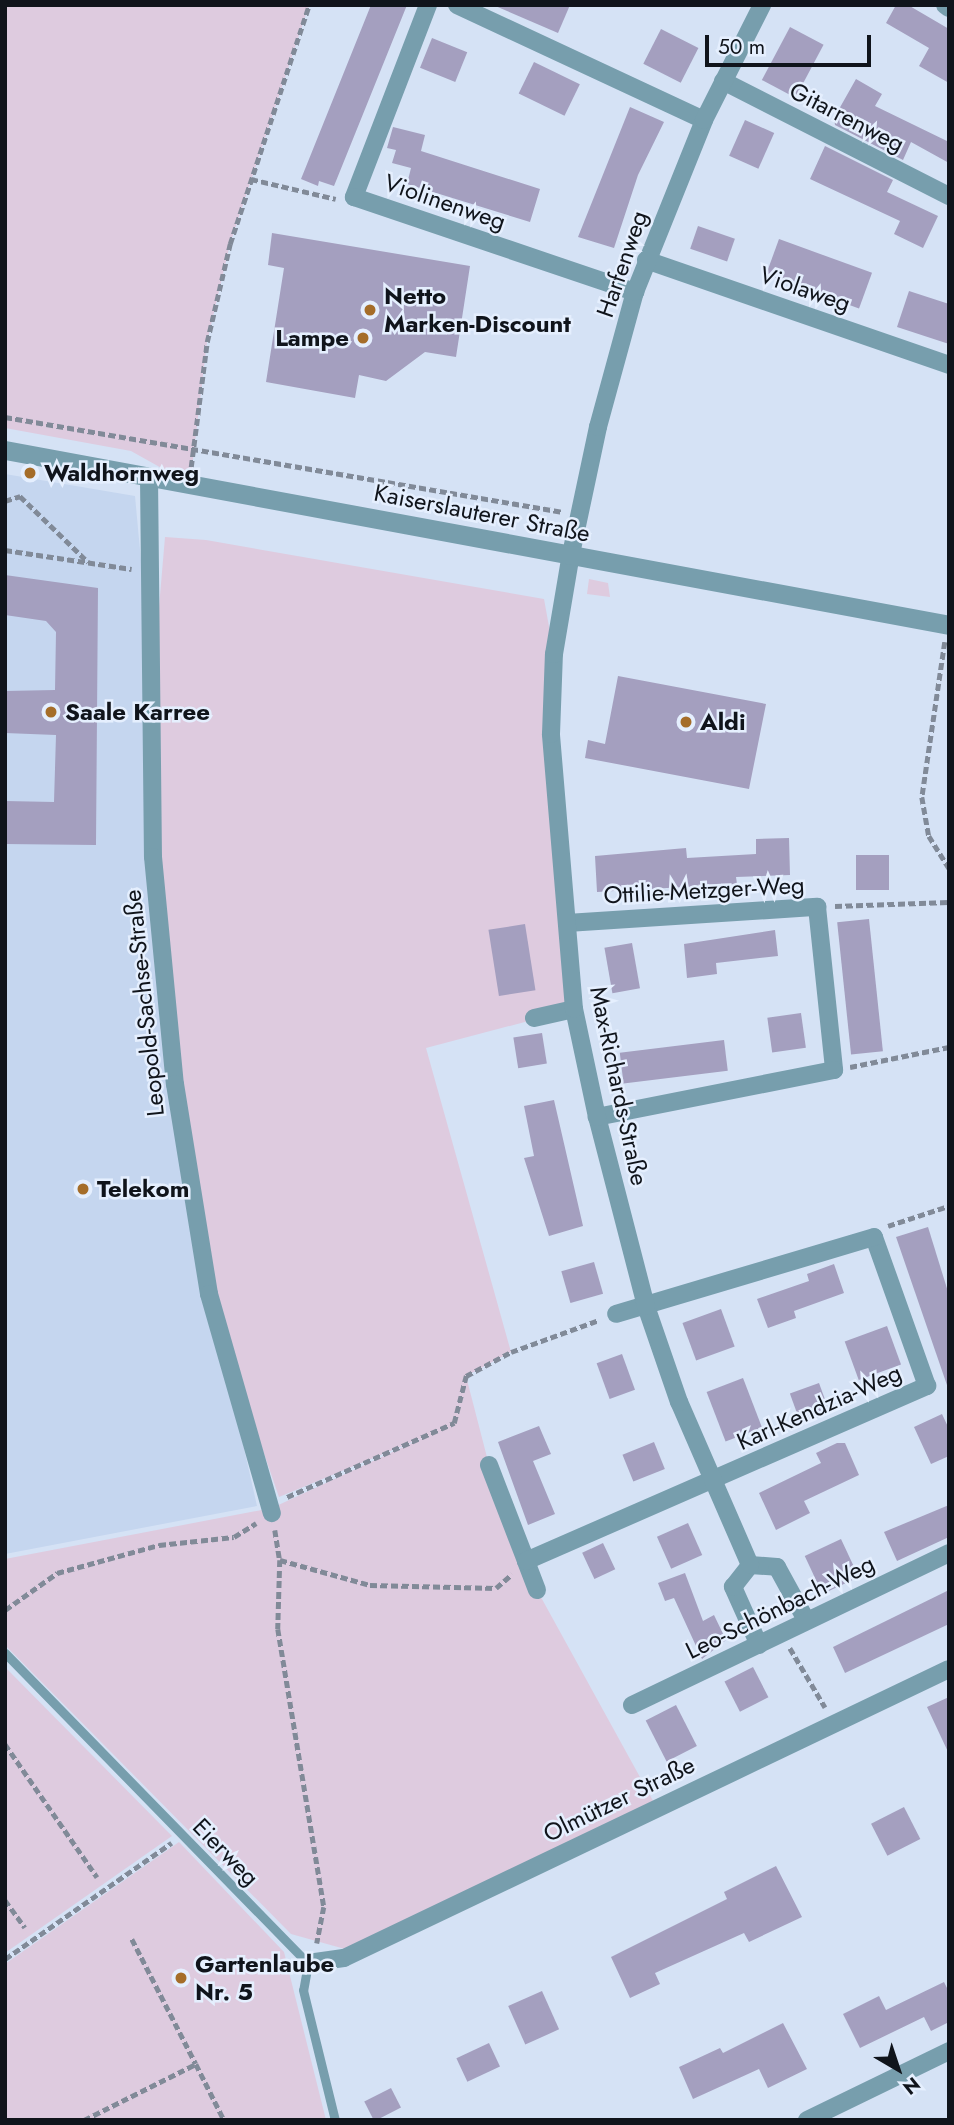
<!DOCTYPE html>
<meta charset="utf-8">
<style>
body{margin:0}
#map{position:relative;width:954px;height:2125px;overflow:hidden;background:#d5e2f5;font-family:Jost,sans-serif}
div>[style]{position:absolute}
.built>*{inset:0;background:#c5d6ef}
.green>*{inset:0;background:#decbdf}
.building>*{inset:0;background:#a49fbf;transform-origin:0 0}
.path>*{height:4.5px;margin-top:-2.25px;transform-origin:0;background:repeating-linear-gradient(90deg,#818a98 0 7px,transparent 0 10.5px)}
.service>*{height:9px;margin:-4.5px;padding:0 4.5px;transform-origin:4.5px;border-radius:4.5px;background:#779ead}
.minor>*{height:18px;margin:-9px;padding:0 9px;transform-origin:9px;border-radius:9px;background:#779ead}
.tertiary>*{height:19px;margin:-9.5px;padding:0 9.5px;transform-origin:9.5px;border-radius:9.5px;background:#779ead}
.dots>*{width:19px;height:19px;translate:-50% -50%;box-sizing:border-box;border:4px solid #e5effe;border-radius:50%}
span{translate:-50% -50%;white-space:nowrap;text-align:center;line-height:1.15;-webkit-text-stroke:5px #e5effe;paint-order:stroke}
.street-label{font-size:24px;color:#10141b}
.poi-label{font-size:24px;color:#10141b;font-weight:700}
.left{translate:0 -50%;text-align:left}
.right{translate:-100% -50%;text-align:right}
.frame{position:absolute;inset:0;border:7px solid #10141b;pointer-events:none}
.north{position:absolute;left:863px;top:2034px;width:70px;height:70px;-webkit-text-stroke:5px #e5effe;paint-order:stroke;rotate:141deg;font-size:19px;font-weight:700;line-height:28px;text-align:center;color:#10141b}
.north::after{content:'';display:block;margin:auto;width:24px;height:32px;background:#10141b;clip-path:polygon(50% 0,100% 100%,50% 72%,0 100%)}
.scale{position:absolute;left:705px;top:35px;width:166px;height:32px;box-sizing:border-box;border:4px solid #10141b;border-top:0;padding-left:9px;font-size:21px;line-height:24px;white-space:nowrap;color:#10141b;-webkit-text-stroke:5px #e5effe;paint-order:stroke}
</style>
<div id="map">
<div class="built">
<i style="clip-path:polygon(5px 474px,135px 496px,209px 1294px,257px 1506px,5px 1554px)"></i>
</div>
<div class="green">
<i style="clip-path:polygon(5px 5px,309px 5px,230px 244px,207px 342px,190px 484px,131px 451px,5px 428px)"></i>
<i style="clip-path:polygon(165px 537px,206px 540px,544px 599px,554px 654px,574px 1009px,426px 1048px,511px 1352px,466px 1376px,489px 1465px,537px 1590px,657px 1808px,345px 1949px,291px 1934px,5px 1645px,5px 1559px,272px 1508px,429px 1435px,279px 1497px,209px 1294px,153px 857px,153px 677px)"></i>
<i style="clip-path:polygon(589px 579px,608px 583px,610px 597px,587px 594px)"></i>
<i style="clip-path:polygon(5px 1667px,172px 1836px,5px 1953px)"></i>
<i style="clip-path:polygon(179px 1842px,284px 1952px,326px 2120px,5px 2120px,5px 1964px)"></i>
</div>
<div class="building">
<i style="clip-path:polygon(371px 5px,407px 5px,334px 186px,319px 181px,318px 186px,301px 179px)"></i>
<i style="clip-path:polygon(493px 5px,570px 5px,558px 33px)"></i>
<i style="clip-path:polygon(896px 5px,908px 5px,949px 29px,949px 83px,919px 66px,929px 48px,886px 23px)"></i>
<i style="left:790px;top:27px;width:38px;height:60px;rotate:28deg"></i>
<i style="left:661px;top:29px;width:42px;height:39px;rotate:27deg"></i>
<i style="left:432px;top:38px;width:38px;height:32px;rotate:22deg"></i>
<i style="left:534px;top:62px;width:51px;height:35px;rotate:26deg"></i>
<i style="clip-path:polygon(856px 79px,882px 94px,875px 106px,949px 142px,949px 163px,911px 142px,903px 160px,835px 125px,834px 118px)"></i>
<i style="clip-path:polygon(630px 107px,664px 122px,638px 175px,614px 248px,578px 237px)"></i>
<i style="left:745px;top:120px;width:32px;height:39px;rotate:24deg"></i>
<i style="clip-path:polygon(393px 127px,425px 135px,421px 151px,540px 189px,530px 222px,407px 184px,411px 168px,392px 163px,396px 150px,387px 148px)"></i>
<i style="clip-path:polygon(825px 146px,893px 180px,887px 192px,938px 216px,923px 248px,894px 234px,900px 221px,810px 179px)"></i>
<i style="left:698px;top:226px;width:39px;height:24px;rotate:19deg"></i>
<i style="clip-path:polygon(272px 233px,470px 266px,456px 357px,425px 352px,386px 381px,359px 375px,355px 398px,266px 382px,284px 268px,268px 265px)"></i>
<i style="left:779px;top:239px;width:99px;height:38px;rotate:20deg"></i>
<i style="clip-path:polygon(909px 291px,949px 304px,949px 344px,897px 327px)"></i>
<i style="clip-path:polygon(5px 575px,98px 588px,96px 845px,5px 844px,5px 801px,54px 802px,56px 735px,5px 733px,5px 691px,55px 690px,56px 632px,46px 621px,5px 615px)"></i>
<i style="clip-path:polygon(618px 676px,766px 704px,749px 789px,585px 758px,588px 740px,605px 744px)"></i>
<i style="clip-path:polygon(789px 838px,790px 875px,736px 877px,737px 884px,597px 892px,595px 856px,686px 848px,687px 858px,756px 854px,756px 839px)"></i>
<i style="left:856px;top:855px;width:33px;height:35px"></i>
<i style="left:869px;top:919px;width:133px;height:32px;rotate:84deg"></i>
<i style="left:525px;top:924px;width:67px;height:37px;rotate:81deg"></i>
<i style="clip-path:polygon(775px 930px,778px 956px,716px 963px,717px 974px,687px 978px,684px 944px)"></i>
<i style="left:632px;top:943px;width:46px;height:28px;rotate:80deg"></i>
<i style="left:801px;top:1013px;width:35px;height:34px;rotate:82deg"></i>
<i style="left:542px;top:1033px;width:31px;height:29px;rotate:81deg"></i>
<i style="left:724px;top:1040px;width:31px;height:105px;rotate:83deg"></i>
<i style="clip-path:polygon(554px 1100px,583px 1226px,549px 1236px,524px 1158px,534px 1156px,524px 1106px)"></i>
<i style="clip-path:polygon(928px 1227px,949px 1295px,948px 1388px,896px 1237px)"></i>
<i style="left:594px;top:1262px;width:33px;height:34px;rotate:74deg"></i>
<i style="clip-path:polygon(834px 1264px,844px 1293px,794px 1311px,796px 1318px,768px 1328px,757px 1299px,809px 1281px,807px 1274px)"></i>
<i style="left:721px;top:1309px;width:40px;height:41px;rotate:70deg"></i>
<i style="left:887px;top:1326px;width:41px;height:45px;rotate:70deg"></i>
<i style="left:622px;top:1354px;width:38px;height:27px;rotate:70deg"></i>
<i style="left:743px;top:1378px;width:53px;height:39px;rotate:69deg"></i>
<i style="left:819px;top:1383px;width:32px;height:31px;rotate:70deg"></i>
<i style="clip-path:polygon(942px 1414px,949px 1429px,949px 1456px,931px 1464px,914px 1427px)"></i>
<i style="clip-path:polygon(539px 1426px,551px 1454px,533px 1461px,555px 1514px,528px 1525px,498px 1442px)"></i>
<i style="left:654px;top:1442px;width:29px;height:34px;rotate:68deg"></i>
<i style="clip-path:polygon(837px 1443px,845px 1443px,859px 1475px,804px 1501px,810px 1513px,776px 1530px,759px 1493px,821px 1463px,816px 1453px)"></i>
<i style="clip-path:polygon(949px 1505px,949px 1537px,897px 1561px,884px 1532px)"></i>
<i style="left:688px;top:1523px;width:35px;height:34px;rotate:66deg"></i>
<i style="left:841px;top:1539px;width:42px;height:40px;rotate:65deg"></i>
<i style="left:603px;top:1543px;width:29px;height:23px;rotate:65deg"></i>
<i style="clip-path:polygon(685px 1573px,703px 1621px,714px 1615px,726px 1640px,702px 1659px,674px 1598px,665px 1601px,658px 1583px)"></i>
<i style="clip-path:polygon(949px 1590px,949px 1624px,845px 1673px,833px 1647px)"></i>
<i style="left:753px;top:1667px;width:34px;height:32px;rotate:63deg"></i>
<i style="clip-path:polygon(949px 1697px,949px 1754px,927px 1707px)"></i>
<i style="left:676px;top:1705px;width:46px;height:34px;rotate:63deg"></i>
<i style="left:904px;top:1807px;width:36px;height:37px;rotate:63deg"></i>
<i style="clip-path:polygon(776px 1866px,802px 1917px,749px 1942px,744px 1933px,655px 1973px,660px 1984px,630px 1998px,611px 1957px,727px 1899px,724px 1892px)"></i>
<i style="clip-path:polygon(944px 1982px,949px 1992px,949px 2022px,931px 2031px,924px 2017px,860px 2048px,843px 2014px,879px 1996px,886px 2010px)"></i>
<i style="left:542px;top:1991px;width:42px;height:37px;rotate:66deg"></i>
<i style="clip-path:polygon(783px 2023px,807px 2069px,768px 2088px,759px 2069px,693px 2099px,679px 2067px,720px 2048px,723px 2053px)"></i>
<i style="left:489px;top:2043px;width:26px;height:36px;rotate:65deg"></i>
<i style="left:391px;top:2088px;width:22px;height:30px;rotate:63deg"></i>
</div>
<div class="path">
<i style="left:251px;top:179px;width:87px;rotate:13.2deg"></i>
<i style="left:5px;top:417px;width:566px;rotate:9.66deg"></i>
<i style="left:191px;top:467px;width:126px;rotate:-82.7deg"></i>
<i style="left:207px;top:342px;width:101px;rotate:-76.8deg"></i>
<i style="left:230px;top:244px;width:252px;rotate:-71.7deg"></i>
<i style="left:5px;top:501px;width:16px;rotate:-18deg"></i>
<i style="left:20px;top:496px;width:95px;rotate:44.1deg"></i>
<i style="left:5px;top:550px;width:128px;rotate:8.5deg"></i>
<i style="left:945px;top:642px;width:157px;rotate:98.4deg"></i>
<i style="left:922px;top:797px;width:40px;rotate:80deg"></i>
<i style="left:929px;top:836px;width:38px;rotate:58deg"></i>
<i style="left:835px;top:906px;width:114px;rotate:-2deg"></i>
<i style="left:850px;top:1067px;width:101px;rotate:-11.4deg"></i>
<i style="left:888px;top:1226px;width:64px;rotate:-18.2deg"></i>
<i style="left:287px;top:1497px;width:183px;rotate:-23.9deg"></i>
<i style="left:454px;top:1423px;width:49px;rotate:-75.7deg"></i>
<i style="left:466px;top:1376px;width:51px;rotate:-28.1deg"></i>
<i style="left:511px;top:1352px;width:94px;rotate:-20deg"></i>
<i style="left:275px;top:1530px;width:30px;rotate:81deg"></i>
<i style="left:280px;top:1560px;width:69px;rotate:91.7deg"></i>
<i style="left:278px;top:1629px;width:282px;rotate:80.6deg"></i>
<i style="left:324px;top:1907px;width:37px;rotate:101deg"></i>
<i style="left:280px;top:1560px;width:93px;rotate:15.5deg"></i>
<i style="left:370px;top:1585px;width:126px;rotate:1.4deg"></i>
<i style="left:496px;top:1588px;width:21px;rotate:-41deg"></i>
<i style="left:5px;top:1610px;width:64px;rotate:-35.4deg"></i>
<i style="left:57px;top:1573px;width:106px;rotate:-15.4deg"></i>
<i style="left:159px;top:1545px;width:75px;rotate:-6.1deg"></i>
<i style="left:234px;top:1537px;width:26px;rotate:-32deg"></i>
<i style="left:790px;top:1648px;width:69px;rotate:59.3deg"></i>
<i style="left:5px;top:1744px;width:162px;rotate:55.3deg"></i>
<i style="left:5px;top:1900px;width:34px;rotate:54deg"></i>
<i style="left:132px;top:1939px;width:140px;rotate:62.9deg"></i>
<i style="left:5px;top:1959px;width:203px;rotate:-34.9deg"></i>
<i style="left:84px;top:2120px;width:125px;rotate:-26.6deg"></i>
<i style="left:196px;top:2064px;width:63px;rotate:63.4deg"></i>
</div>
<div class="service">
<i style="left:5px;top:1653px;width:433px;rotate:45.7deg"></i>
<i style="left:308px;top:1963px;width:27px;rotate:100deg"></i>
<i style="left:303px;top:1990px;width:134px;rotate:76.2deg"></i>
</div>
<div class="minor">
<i style="left:428px;top:5px;width:206px;rotate:111.1deg"></i>
<i style="left:354px;top:197px;width:297px;rotate:18.7deg"></i>
<i style="left:457px;top:5px;width:272px;rotate:25deg"></i>
<i style="left:945px;top:5px;width:5px;rotate:37deg"></i>
<i style="left:723px;top:81px;width:254px;rotate:27deg"></i>
<i style="left:646px;top:260px;width:321px;rotate:19.1deg"></i>
<i style="left:149px;top:477px;width:380px;rotate:89.4deg"></i>
<i style="left:153px;top:857px;width:228px;rotate:84.5deg"></i>
<i style="left:175px;top:1084px;width:213px;rotate:80.8deg"></i>
<i style="left:209px;top:1294px;width:228px;rotate:74deg"></i>
<i style="left:567px;top:923px;width:251px;rotate:-3.7deg"></i>
<i style="left:817px;top:907px;width:164px;rotate:84deg"></i>
<i style="left:834px;top:1070px;width:242px;rotate:168.8deg"></i>
<i style="left:534px;top:1018px;width:41px;rotate:-12.7deg"></i>
<i style="left:489px;top:1465px;width:103px;rotate:68.9deg"></i>
<i style="left:750px;top:1565px;width:27px;rotate:4deg"></i>
<i style="left:777px;top:1567px;width:60px;rotate:61.3deg"></i>
<i style="left:537px;top:1590px;width:31px;rotate:-111deg"></i>
<i style="left:526px;top:1561px;width:438px;rotate:-23.6deg"></i>
<i style="left:927px;top:1386px;width:158px;rotate:-109.6deg"></i>
<i style="left:874px;top:1237px;width:269px;rotate:163.4deg"></i>
<i style="left:759px;top:1645px;width:64px;rotate:-114.1deg"></i>
<i style="left:733px;top:1587px;width:28px;rotate:-52deg"></i>
<i style="left:750px;top:1565px;width:178px;rotate:-113.5deg"></i>
<i style="left:679px;top:1402px;width:102px;rotate:-109deg"></i>
<i style="left:646px;top:1306px;width:195px;rotate:-104.5deg"></i>
<i style="left:597px;top:1117px;width:110px;rotate:-102deg"></i>
<i style="left:574px;top:1009px;width:276px;rotate:-94.8deg"></i>
<i style="left:551px;top:734px;width:80px;rotate:-87.9deg"></i>
<i style="left:554px;top:654px;width:101px;rotate:-80.4deg"></i>
<i style="left:571px;top:554px;width:130px;rotate:-78deg"></i>
<i style="left:598px;top:427px;width:140px;rotate:-74.7deg"></i>
<i style="left:635px;top:292px;width:185px;rotate:-68.1deg"></i>
<i style="left:704px;top:120px;width:129px;rotate:-63.2deg"></i>
<i style="left:632px;top:1705px;width:352px;rotate:-25.6deg"></i>
<i style="left:308px;top:1963px;width:36px;rotate:-8deg"></i>
<i style="left:344px;top:1958px;width:670px;rotate:-25.53deg"></i>
<i style="left:807px;top:2120px;width:158px;rotate:-25.9deg"></i>
</div>
<div class="tertiary">
<i style="left:5px;top:450px;width:960px;rotate:10.5deg"></i>
</div>
<div class="dots">
<i style="left:370px;top:310px;background:#a56d29"></i>
<i style="left:363px;top:338px;background:#a56d29"></i>
<i style="left:30px;top:473px;background:#a56d29"></i>
<i style="left:51px;top:712px;background:#a56d29"></i>
<i style="left:686px;top:722px;background:#a56d29"></i>
<i style="left:83px;top:1189px;background:#a56d29"></i>
<i style="left:181px;top:1978px;background:#a56d29"></i>
</div>
<div class="street-label">
<span style="left:847px;top:117px;rotate:27deg">Gitarrenweg</span>
<span style="left:445px;top:202px;rotate:19deg">Violinenweg</span>
<span style="left:622px;top:264px;rotate:-71deg">Harfenweg</span>
<span style="left:805px;top:289px;rotate:19deg">Violaweg</span>
<span style="left:482px;top:513px;rotate:11deg">Kaiserslauterer Straße</span>
<span style="left:704px;top:890px;rotate:-3deg">Ottilie-Metzger-Weg</span>
<span style="left:144px;top:1003px;rotate:-96deg">Leopold-Sachse-Straße</span>
<span style="left:619px;top:1086px;rotate:78deg">Max-Richards-Straße</span>
<span style="left:819px;top:1407px;rotate:-24deg">Karl-Kendzia-Weg</span>
<span style="left:780px;top:1607px;rotate:-26deg">Leo-Schönbach-Weg</span>
<span style="left:619px;top:1799px;rotate:-26deg">Olmützer Straße</span>
<span style="left:226px;top:1852px;rotate:46deg">Eierweg</span>
</div>
<div class="poi-label">
<span class="left" style="left:384px;top:310px">Netto<br>Marken-Discount</span>
<span class="right" style="left:349px;top:338px">Lampe</span>
<span class="left" style="left:44px;top:473px">Waldhornweg</span>
<span class="left" style="left:65px;top:712px">Saale Karree</span>
<span class="left" style="left:700px;top:722px">Aldi</span>
<span class="left" style="left:97px;top:1189px">Telekom</span>
<span class="left" style="left:195px;top:1978px">Gartenlaube<br>Nr. 5</span>
</div>
<div class="frame"></div>
<div class="north">N</div>
<div class="scale">50 m</div>
</div>
